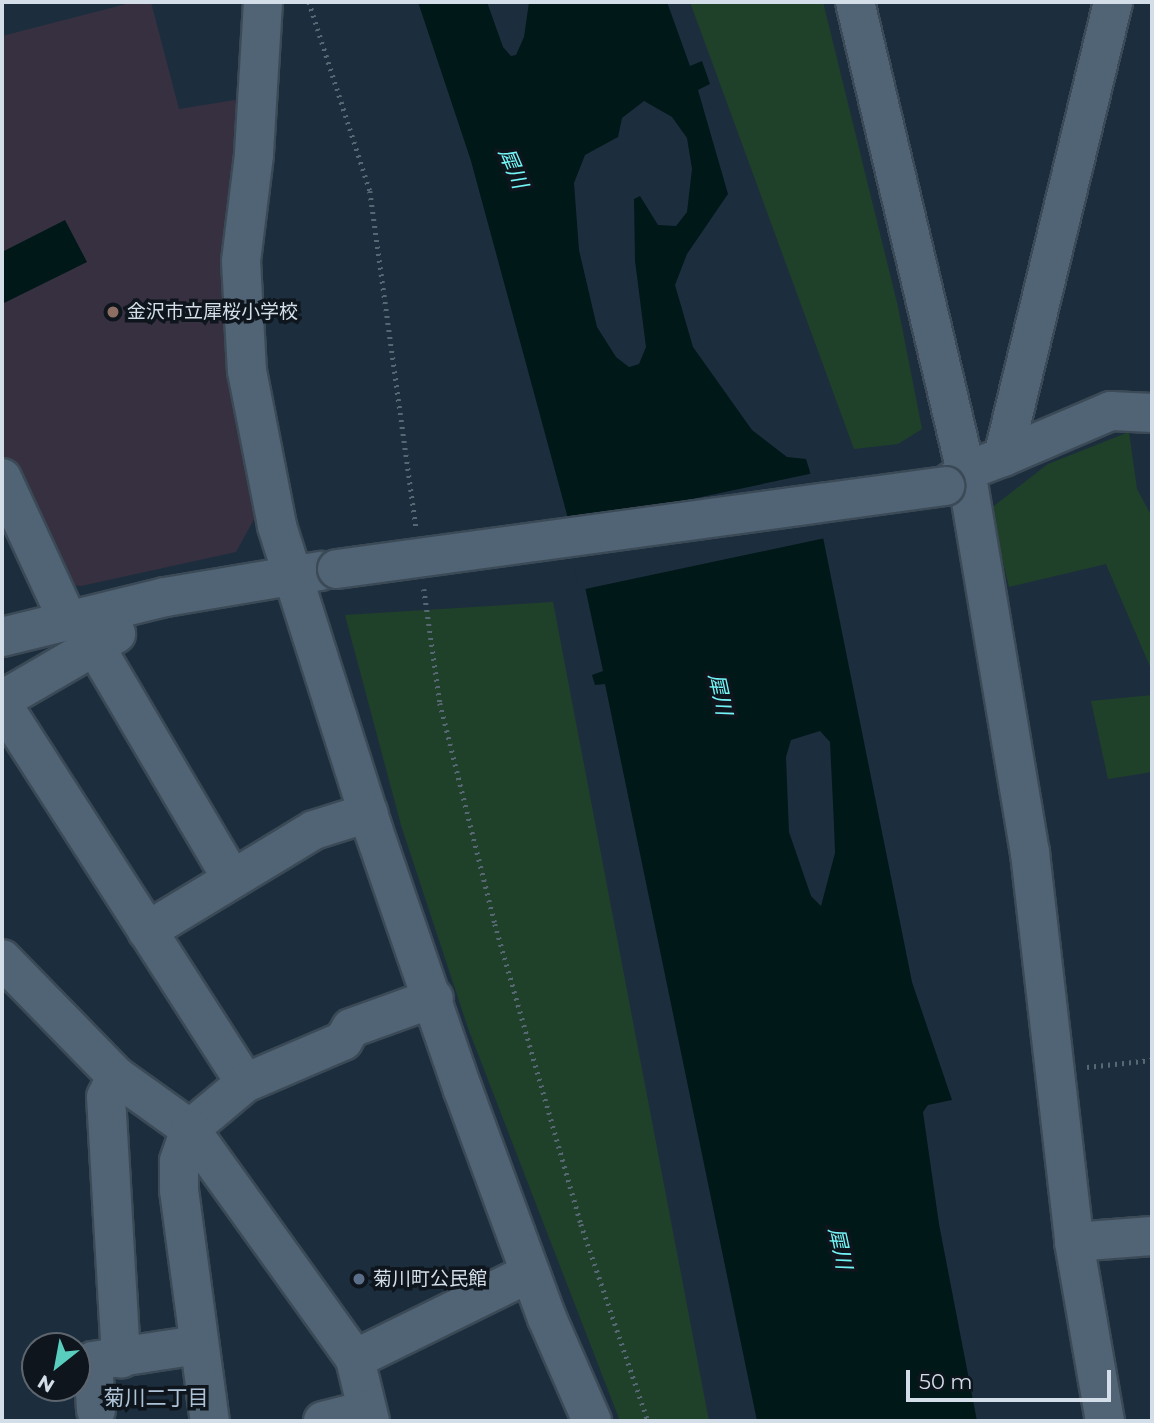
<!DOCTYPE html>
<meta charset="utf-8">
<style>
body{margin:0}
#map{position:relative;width:1154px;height:1423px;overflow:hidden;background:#1c2e3d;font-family:Montserrat,"Noto Sans JP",sans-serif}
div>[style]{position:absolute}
.education>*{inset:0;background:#363040}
.green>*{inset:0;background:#204129}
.water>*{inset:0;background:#001818}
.pier>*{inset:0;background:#1c2e3d;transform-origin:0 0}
.path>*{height:4.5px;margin-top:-2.25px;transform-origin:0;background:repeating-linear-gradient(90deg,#576774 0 2px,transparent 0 7px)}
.roads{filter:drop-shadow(2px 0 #3b4a56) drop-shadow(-2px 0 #3b4a56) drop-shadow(0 2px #3b4a56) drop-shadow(0 -2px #3b4a56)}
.minor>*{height:38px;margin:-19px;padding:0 19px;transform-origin:19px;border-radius:19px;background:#516475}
.bridges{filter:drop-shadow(2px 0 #3b4a56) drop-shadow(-2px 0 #3b4a56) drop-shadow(0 2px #3b4a56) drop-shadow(0 -2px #3b4a56)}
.minor-bridge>*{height:38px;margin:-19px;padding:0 19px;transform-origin:19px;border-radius:19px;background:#516475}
.dots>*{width:19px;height:19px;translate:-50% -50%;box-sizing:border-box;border:4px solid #0e151c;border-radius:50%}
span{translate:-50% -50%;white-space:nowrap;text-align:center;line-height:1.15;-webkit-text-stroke:7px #0e151c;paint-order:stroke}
.poi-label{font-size:19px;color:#d3dee8}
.left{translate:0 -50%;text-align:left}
.water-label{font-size:21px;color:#74f6f8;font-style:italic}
.neighbourhood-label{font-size:21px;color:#aec3d7}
.frame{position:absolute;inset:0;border:4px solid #d3dee8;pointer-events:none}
.north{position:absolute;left:21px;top:1332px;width:70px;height:70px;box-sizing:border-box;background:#0e151c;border:2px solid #5d656e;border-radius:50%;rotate:211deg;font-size:19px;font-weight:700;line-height:28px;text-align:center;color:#d3dee8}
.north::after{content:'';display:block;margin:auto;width:24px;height:32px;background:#59cebe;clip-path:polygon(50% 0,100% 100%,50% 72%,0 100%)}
.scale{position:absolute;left:906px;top:1370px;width:205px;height:32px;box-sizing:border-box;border:4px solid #d3dee8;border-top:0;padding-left:9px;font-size:21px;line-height:24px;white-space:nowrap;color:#d3dee8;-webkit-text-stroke:5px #0e151c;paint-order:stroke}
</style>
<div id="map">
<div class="education">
<i style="clip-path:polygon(134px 2px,151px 2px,179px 109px,241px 99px,224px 346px,250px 411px,257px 514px,236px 552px,81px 586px,59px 584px,2px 461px,2px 36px)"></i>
</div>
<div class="green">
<i style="clip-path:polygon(690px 2px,823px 2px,898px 307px,922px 429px,898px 444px,854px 449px)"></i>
<i style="clip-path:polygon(1129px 432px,1137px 489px,1152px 517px,1152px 671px,1106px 564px,1009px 587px,990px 509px,1048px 464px)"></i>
<i style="clip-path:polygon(553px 602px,709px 1421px,620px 1421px,468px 1028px,401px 825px,345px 615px)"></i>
<i style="clip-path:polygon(1152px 695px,1152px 772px,1108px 779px,1091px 701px)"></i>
</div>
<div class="water">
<i style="clip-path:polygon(evenodd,418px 2px,487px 2px,503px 47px,511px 56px,516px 55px,524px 37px,529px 2px,667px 2px,690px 66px,702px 61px,710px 84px,698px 90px,728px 194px,687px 254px,675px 285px,693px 347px,752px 430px,787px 457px,806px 459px,810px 472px,912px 982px,952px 1100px,928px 1105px,923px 1112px,939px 1224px,977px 1421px,757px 1421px,605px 684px,595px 685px,592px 675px,603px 671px,579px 559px,471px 161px,418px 2px,644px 101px,672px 117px,687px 138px,692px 169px,687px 212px,676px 226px,658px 225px,640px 196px,634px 199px,635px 261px,646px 347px,639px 364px,629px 367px,616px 357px,597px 327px,579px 250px,574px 183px,585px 155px,618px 137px,622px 118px,644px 101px,418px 2px,820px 731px,830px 742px,834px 825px,835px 853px,821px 906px,811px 896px,789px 832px,786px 757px,791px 740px,820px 731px)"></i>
<i style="clip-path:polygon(65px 220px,87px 262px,2px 304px,2px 252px)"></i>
</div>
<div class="pier">
<i style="left:814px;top:473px;width:66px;height:254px;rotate:78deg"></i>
</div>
<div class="path">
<i style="left:309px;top:2px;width:199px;rotate:72.1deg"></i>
<i style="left:370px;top:191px;width:340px;rotate:82.2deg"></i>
<i style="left:424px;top:589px;width:115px;rotate:82deg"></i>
<i style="left:440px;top:703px;width:228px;rotate:76deg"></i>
<i style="left:495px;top:924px;width:312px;rotate:74deg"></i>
<i style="left:581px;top:1224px;width:208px;rotate:71.2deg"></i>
<i style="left:1087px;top:1067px;width:65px;rotate:-6.1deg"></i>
</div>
<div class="roads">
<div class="minor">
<i style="left:263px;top:2px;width:153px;rotate:93.4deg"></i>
<i style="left:254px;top:155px;width:107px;rotate:97deg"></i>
<i style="left:241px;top:261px;width:110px;rotate:86.9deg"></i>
<i style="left:247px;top:371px;width:158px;rotate:79deg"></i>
<i style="left:277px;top:526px;width:318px;rotate:72.4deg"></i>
<i style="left:373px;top:829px;width:276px;rotate:71deg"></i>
<i style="left:463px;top:1090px;width:243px;rotate:69.8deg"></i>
<i style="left:547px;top:1318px;width:112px;rotate:66.4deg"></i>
<i style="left:855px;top:2px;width:482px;rotate:76.7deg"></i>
<i style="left:966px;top:471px;width:387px;rotate:80.5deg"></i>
<i style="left:1030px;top:853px;width:391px;rotate:83.5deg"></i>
<i style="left:1074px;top:1242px;width:182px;rotate:80.2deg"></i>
<i style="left:1003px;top:457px;width:117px;rotate:-23.1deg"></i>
<i style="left:1111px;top:411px;width:41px;rotate:2.8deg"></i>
<i style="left:2px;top:478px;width:157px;rotate:65.2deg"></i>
<i style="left:946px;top:486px;width:25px;rotate:-37deg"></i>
<i style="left:966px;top:471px;width:40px;rotate:-21deg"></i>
<i style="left:1003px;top:457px;width:468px;rotate:-76.4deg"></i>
<i style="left:2px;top:637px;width:168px;rotate:-13.8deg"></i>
<i style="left:165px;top:597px;width:158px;rotate:-9.5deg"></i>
<i style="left:96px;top:648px;width:268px;rotate:59.5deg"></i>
<i style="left:2px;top:700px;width:132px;rotate:-30.1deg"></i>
<i style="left:2px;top:704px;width:450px;rotate:57.3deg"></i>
<i style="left:245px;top:1083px;width:72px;rotate:140.1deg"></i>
<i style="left:190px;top:1129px;width:34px;rotate:109deg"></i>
<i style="left:179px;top:1161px;width:29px;rotate:90deg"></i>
<i style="left:179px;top:1190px;width:233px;rotate:82.4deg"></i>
<i style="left:147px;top:931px;width:195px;rotate:-31.2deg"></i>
<i style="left:314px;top:830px;width:57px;rotate:-17.5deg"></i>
<i style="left:2px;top:959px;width:163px;rotate:45.7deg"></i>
<i style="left:116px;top:1076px;width:91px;rotate:35.6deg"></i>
<i style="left:190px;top:1129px;width:283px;rotate:54.3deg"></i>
<i style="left:355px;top:1359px;width:64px;rotate:76.4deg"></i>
<i style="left:116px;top:1076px;width:23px;rotate:115deg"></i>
<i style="left:106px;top:1097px;width:262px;rotate:86.7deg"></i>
<i style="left:245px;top:1083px;width:107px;rotate:-23.2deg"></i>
<i style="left:343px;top:1041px;width:15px;rotate:-58deg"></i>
<i style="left:351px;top:1028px;width:88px;rotate:-19.9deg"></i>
<i style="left:1074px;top:1242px;width:78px;rotate:-4.4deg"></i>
<i style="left:355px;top:1359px;width:195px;rotate:-26.2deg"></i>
<i style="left:96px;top:1410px;width:49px;rotate:-93.5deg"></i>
<i style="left:93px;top:1361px;width:105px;rotate:-8.7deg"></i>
<i style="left:323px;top:1421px;width:44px;rotate:-14.3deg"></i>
</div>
</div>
<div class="bridges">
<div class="minor-bridge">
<i style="left:337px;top:569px;width:614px;rotate:-7.77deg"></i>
</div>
</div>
<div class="dots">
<i style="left:113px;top:312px;background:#8d6e63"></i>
<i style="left:359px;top:1279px;background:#5c6f8a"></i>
</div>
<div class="poi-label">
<span class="left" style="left:127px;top:312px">金沢市立犀桜小学校</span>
<span class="left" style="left:373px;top:1279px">菊川町公民館</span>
</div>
<div class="water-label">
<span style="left:513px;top:168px;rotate:67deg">犀川</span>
<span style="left:720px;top:694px;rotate:78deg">犀川</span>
<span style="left:840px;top:1248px;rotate:78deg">犀川</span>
</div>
<div class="neighbourhood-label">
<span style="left:156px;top:1398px">菊川二丁目</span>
</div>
<div class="frame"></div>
<div class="north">N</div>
<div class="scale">50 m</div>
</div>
